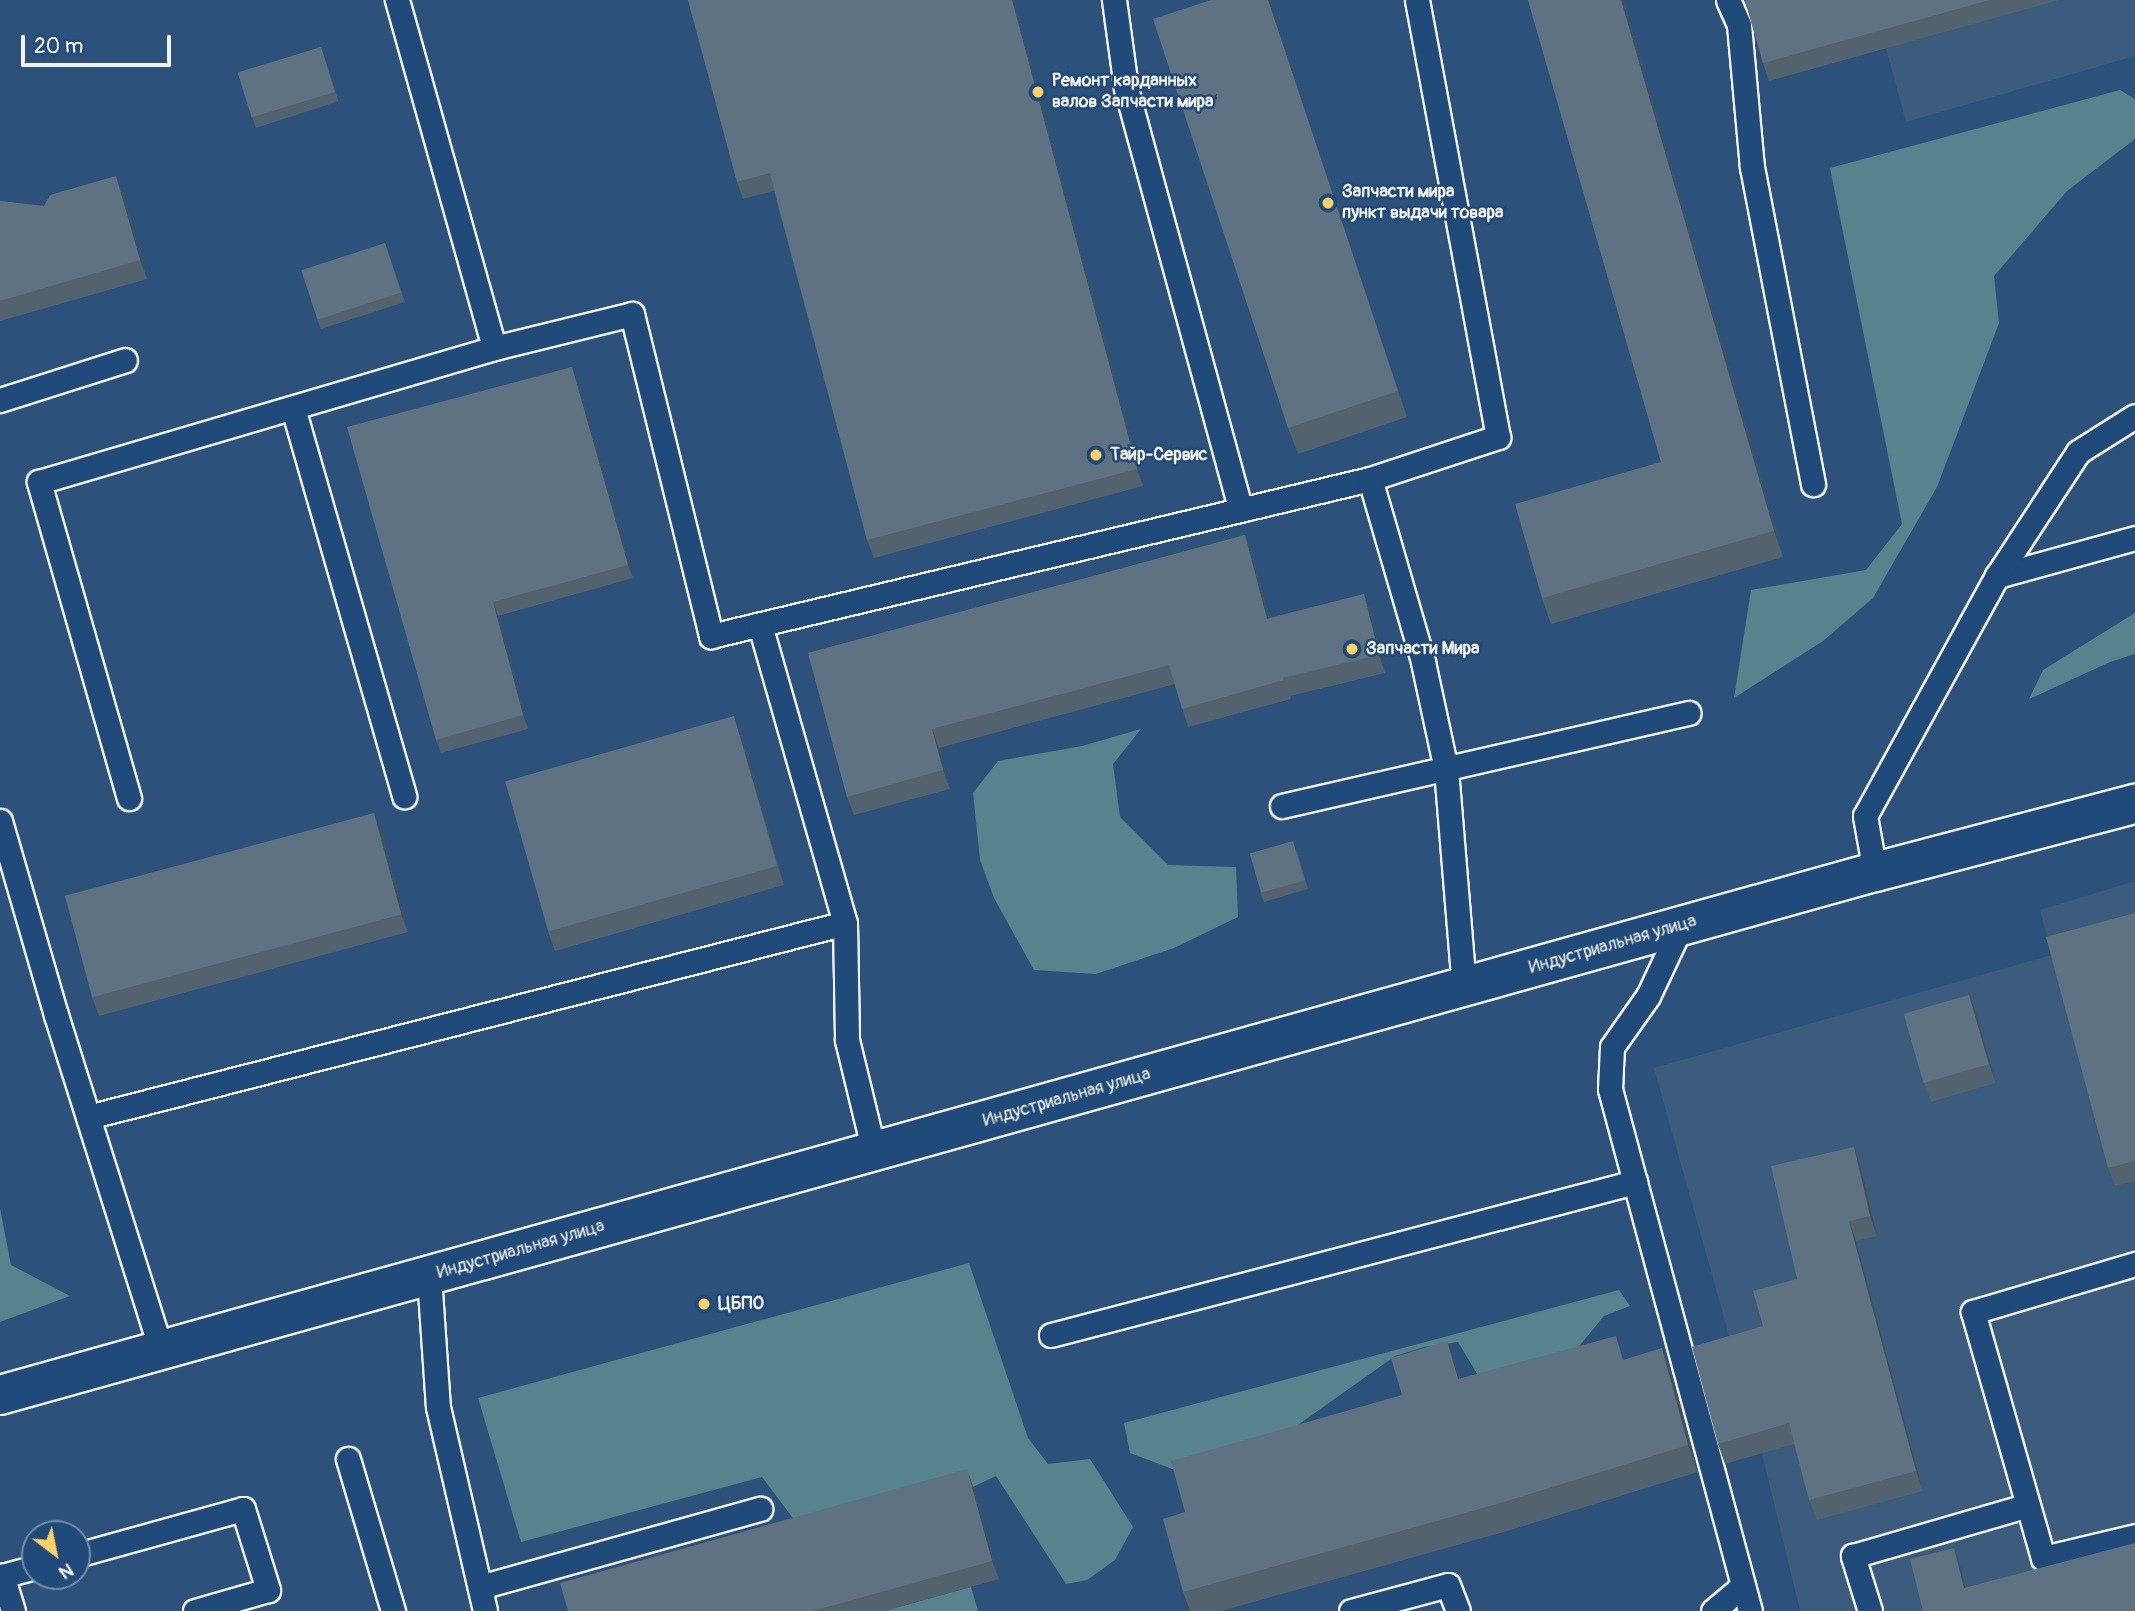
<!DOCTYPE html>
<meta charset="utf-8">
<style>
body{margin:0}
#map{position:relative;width:2135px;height:1611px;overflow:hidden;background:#2c527b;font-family:Pangolin,sans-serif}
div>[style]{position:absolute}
.built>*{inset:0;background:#3b5c7d}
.green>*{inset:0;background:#56838c}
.roads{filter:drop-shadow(2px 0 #f4f1e8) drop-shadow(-2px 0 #f4f1e8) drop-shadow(0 2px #f4f1e8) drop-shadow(0 -2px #f4f1e8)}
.lane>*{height:23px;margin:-11.5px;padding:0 11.5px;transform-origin:11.5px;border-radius:11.5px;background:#1f4a7a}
.secondary>*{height:38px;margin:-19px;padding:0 19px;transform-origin:19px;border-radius:19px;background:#1f4a7a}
.wall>*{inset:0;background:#52626f;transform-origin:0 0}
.shaded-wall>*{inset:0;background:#42505a}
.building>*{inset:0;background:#5f7281;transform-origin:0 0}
.dots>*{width:19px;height:19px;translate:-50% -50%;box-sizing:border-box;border:4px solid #1f4a7a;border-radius:50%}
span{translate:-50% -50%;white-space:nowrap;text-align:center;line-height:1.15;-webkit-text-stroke:5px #1f4a7a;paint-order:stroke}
.poi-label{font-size:18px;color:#f4f1e8;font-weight:700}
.left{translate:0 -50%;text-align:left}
.street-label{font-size:18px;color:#f4f1e8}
.north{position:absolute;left:21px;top:1520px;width:70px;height:70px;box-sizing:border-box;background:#1f4a7a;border:2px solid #748da6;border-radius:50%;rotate:148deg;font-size:19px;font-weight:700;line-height:28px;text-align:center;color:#f4f1e8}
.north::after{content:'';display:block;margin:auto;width:24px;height:32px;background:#ffd166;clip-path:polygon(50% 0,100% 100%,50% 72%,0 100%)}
.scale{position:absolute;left:21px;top:35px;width:150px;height:32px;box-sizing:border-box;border:4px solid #f4f1e8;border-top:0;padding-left:9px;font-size:21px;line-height:24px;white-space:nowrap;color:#f4f1e8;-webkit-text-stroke:5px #1f4a7a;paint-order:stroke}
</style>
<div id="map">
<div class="built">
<i style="clip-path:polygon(1873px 0,2135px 0,2135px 56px,1906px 122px)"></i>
<i style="clip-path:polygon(2135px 881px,2135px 1611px,1800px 1611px,1762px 1453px,1654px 1068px,2052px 955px,2040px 910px)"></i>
</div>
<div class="green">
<i style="clip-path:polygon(2120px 90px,2135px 99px,2135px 139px,2067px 191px,1994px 276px,1999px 323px,1937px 487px,1873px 598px,1823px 641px,1734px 698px,1751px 590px,1866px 570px,1902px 524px,1830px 168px)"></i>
<i style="clip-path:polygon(2135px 613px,2135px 654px,2110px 662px,2029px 699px,2043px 670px)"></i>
<i style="clip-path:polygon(1141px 729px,1113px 764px,1120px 817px,1168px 865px,1236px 867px,1238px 917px,1174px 948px,1096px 974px,1034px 970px,994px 898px,980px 860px,973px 793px,998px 761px,1082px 746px)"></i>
<i style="clip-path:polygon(0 1208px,11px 1265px,70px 1296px,0 1322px)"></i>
<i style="clip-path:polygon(969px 1263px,1028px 1438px,1048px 1464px,1090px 1459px,1133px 1527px,1115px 1560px,1087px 1580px,1066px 1584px,996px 1476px,973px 1487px,805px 1534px,762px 1477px,521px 1542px,478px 1398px)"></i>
<i style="clip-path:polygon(1619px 1290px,1630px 1306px,1604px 1316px,1562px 1367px,1485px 1387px,1458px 1342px,1424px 1347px,1395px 1356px,1264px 1449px,1180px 1472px,1130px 1453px,1124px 1423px)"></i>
<i style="clip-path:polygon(971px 1587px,978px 1611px,884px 1611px)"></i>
</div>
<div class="roads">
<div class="lane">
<i style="left:397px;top:0;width:361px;rotate:74.4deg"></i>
<i style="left:494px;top:348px;width:142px;rotate:-13.8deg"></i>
<i style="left:632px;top:314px;width:332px;rotate:76.2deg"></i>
<i style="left:711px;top:636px;width:677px;rotate:-13.4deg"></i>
<i style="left:1370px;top:479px;width:135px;rotate:-18.2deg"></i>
<i style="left:1498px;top:437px;width:444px;rotate:-100.5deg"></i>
<i style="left:1114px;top:0;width:89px;rotate:82.2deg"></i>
<i style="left:1126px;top:88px;width:437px;rotate:74.8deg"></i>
<i style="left:1728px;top:0;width:27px;rotate:66deg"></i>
<i style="left:1739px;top:25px;width:143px;rotate:84.8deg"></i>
<i style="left:1752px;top:167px;width:323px;rotate:79.1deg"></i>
<i style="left:0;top:400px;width:131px;rotate:-17.7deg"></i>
<i style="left:293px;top:408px;width:404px;rotate:74deg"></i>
<i style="left:1370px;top:479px;width:191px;rotate:73.8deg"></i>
<i style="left:1423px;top:662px;width:109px;rotate:77.9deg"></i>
<i style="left:1446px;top:769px;width:218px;rotate:85.3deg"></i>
<i style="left:1997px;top:576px;width:143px;rotate:-15.4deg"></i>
<i style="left:760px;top:625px;width:310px;rotate:74.1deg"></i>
<i style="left:845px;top:923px;width:117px;rotate:89deg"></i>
<i style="left:847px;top:1040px;width:115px;rotate:76.4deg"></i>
<i style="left:129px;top:798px;width:329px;rotate:-105.9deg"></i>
<i style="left:39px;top:482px;width:474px;rotate:-16.4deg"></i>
<i style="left:1282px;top:806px;width:417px;rotate:-12.9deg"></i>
<i style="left:0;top:821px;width:202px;rotate:73.9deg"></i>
<i style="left:56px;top:1015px;width:351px;rotate:72.6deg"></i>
<i style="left:1875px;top:872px;width:57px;rotate:-100.1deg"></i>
<i style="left:1865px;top:816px;width:274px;rotate:-61.2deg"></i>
<i style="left:1997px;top:576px;width:148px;rotate:-56.8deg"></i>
<i style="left:2078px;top:452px;width:67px;rotate:-32.3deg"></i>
<i style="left:1681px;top:926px;width:77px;rotate:115.2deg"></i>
<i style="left:1648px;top:996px;width:62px;rotate:125.2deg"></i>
<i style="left:1612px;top:1047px;width:42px;rotate:92.7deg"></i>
<i style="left:1610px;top:1089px;width:540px;rotate:74.99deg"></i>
<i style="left:88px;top:1117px;width:781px;rotate:-14.37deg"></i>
<i style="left:2135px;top:1264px;width:169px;rotate:163.5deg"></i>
<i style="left:1973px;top:1312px;width:256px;rotate:74.1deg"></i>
<i style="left:2043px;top:1558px;width:95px;rotate:-13.4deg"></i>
<i style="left:429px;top:1276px;width:131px;rotate:86.1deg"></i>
<i style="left:438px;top:1407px;width:209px;rotate:77deg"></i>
<i style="left:1051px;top:1335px;width:604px;rotate:-14.68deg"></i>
<i style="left:348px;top:1459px;width:159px;rotate:73.5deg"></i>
<i style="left:77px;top:1555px;width:172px;rotate:-15.5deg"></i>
<i style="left:243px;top:1509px;width:85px;rotate:72.8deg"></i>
<i style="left:268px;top:1590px;width:76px;rotate:164deg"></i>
<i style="left:480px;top:1587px;width:291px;rotate:-15.6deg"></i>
<i style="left:13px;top:1611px;width:37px;rotate:-107deg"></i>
<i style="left:2px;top:1576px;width:34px;rotate:-15deg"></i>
<i style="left:1351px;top:1611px;width:100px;rotate:-15deg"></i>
<i style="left:1448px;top:1585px;width:28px;rotate:69deg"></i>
<i style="left:1713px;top:1611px;width:38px;rotate:-40deg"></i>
<i style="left:1870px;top:1611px;width:58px;rotate:-107.2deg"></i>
<i style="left:1853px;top:1556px;width:182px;rotate:-16.2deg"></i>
</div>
<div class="secondary">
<i style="left:0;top:1395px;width:1947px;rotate:-15.59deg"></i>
<i style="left:1875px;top:872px;width:269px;rotate:-14.7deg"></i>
</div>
</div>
<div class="wall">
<i style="clip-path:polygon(688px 0,1013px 0,1143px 486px,874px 558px,867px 540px,774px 191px,743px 199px,737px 182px)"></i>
<i style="clip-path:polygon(1269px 0,1407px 417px,1298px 454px,1288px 428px)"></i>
<i style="clip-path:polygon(1528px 0,1623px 0,1783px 557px,1551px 624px,1542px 598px,1661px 462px)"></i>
<i style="clip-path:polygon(1745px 0,2059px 0,1769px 81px,1763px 63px)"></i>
<i style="left:321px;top:47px;width:57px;height:87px;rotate:72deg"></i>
<i style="clip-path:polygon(123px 195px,147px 279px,0 321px,0 201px,44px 206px)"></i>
<i style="clip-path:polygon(385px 243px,405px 302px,321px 329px,317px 320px)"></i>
<i style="clip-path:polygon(577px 381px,633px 578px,498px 616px,528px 729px,441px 753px,436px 740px)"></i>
<i style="clip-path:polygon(1245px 535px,1251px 553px,1269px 618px,1364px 594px,1370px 612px,1385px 673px,1290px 696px,1291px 699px,1188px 727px,1175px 684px,939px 748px,950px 789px,854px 815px,847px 797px,808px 653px)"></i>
<i style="clip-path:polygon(741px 734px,784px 885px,555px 951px,548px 932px)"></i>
<i style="clip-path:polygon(381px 832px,408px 932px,99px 1016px,92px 997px)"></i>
<i style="clip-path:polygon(1297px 851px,1308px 889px,1264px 902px,1260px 893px)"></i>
<i style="clip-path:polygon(2135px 913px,2135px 1181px,2115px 1186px,2108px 1168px)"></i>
<i style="clip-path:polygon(1976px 1013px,1996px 1083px,1931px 1102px,1924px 1083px)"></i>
<i style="clip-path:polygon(1854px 1147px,1861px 1167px,1877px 1236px,1856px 1241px,1923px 1491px,1817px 1520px,1809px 1500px,1794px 1444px,1725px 1464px,1718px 1444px,1763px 1326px,1797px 1279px)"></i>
<i style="clip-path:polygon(1447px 1341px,1460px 1379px,1624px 1360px,1672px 1375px,1698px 1472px,1504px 1532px,1221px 1611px,1190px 1611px,1183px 1592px,1185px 1512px,1402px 1395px)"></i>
<i style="clip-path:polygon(973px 1487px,999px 1579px,884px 1611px,568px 1611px)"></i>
</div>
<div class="shaded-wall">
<i style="clip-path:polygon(1012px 0,1013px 0,1143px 486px,1137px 469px)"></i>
<i style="clip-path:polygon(1268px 0,1269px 0,1407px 417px,1398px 391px)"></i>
<i style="clip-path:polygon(1621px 0,1623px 0,1783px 557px,1774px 531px)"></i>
<i style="clip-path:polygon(116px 176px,123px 195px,147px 279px,140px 260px)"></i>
<i style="clip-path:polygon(572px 367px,577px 381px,633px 578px,628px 565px)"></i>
<i style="clip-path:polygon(1245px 535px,1251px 553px,1274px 637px,1267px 619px)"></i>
<i style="clip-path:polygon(1364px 594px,1370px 612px,1385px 673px,1379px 655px)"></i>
<i style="clip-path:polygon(493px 602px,498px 616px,528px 729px,523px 715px)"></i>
<i style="clip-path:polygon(734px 716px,741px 734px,784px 885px,778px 866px)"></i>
<i style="clip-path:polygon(932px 729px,939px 748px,950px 789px,943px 770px)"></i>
<i style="clip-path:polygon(374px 813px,381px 832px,408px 932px,401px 914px)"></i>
<i style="clip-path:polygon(1969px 995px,1976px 1013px,1996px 1083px,1989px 1064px)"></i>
<i style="clip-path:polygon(1854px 1147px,1861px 1167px,1877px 1236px,1870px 1216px)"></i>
<i style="clip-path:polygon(1849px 1221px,1856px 1241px,1923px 1491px,1916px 1471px)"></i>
<i style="clip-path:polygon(1447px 1341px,1456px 1368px,1468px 1406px,1458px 1379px)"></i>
<i style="clip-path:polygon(1662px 1348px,1672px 1375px,1698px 1472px,1688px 1445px)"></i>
<i style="clip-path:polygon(967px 1469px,973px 1487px,999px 1579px,992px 1561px)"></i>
<i style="clip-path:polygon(1954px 1548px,1960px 1566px,1970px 1605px,1964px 1588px)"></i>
</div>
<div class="building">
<i style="clip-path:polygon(688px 0,1012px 0,1137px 469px,867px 540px,770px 173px,737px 182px)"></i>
<i style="clip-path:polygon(1211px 0,1268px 0,1398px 391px,1288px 428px,1153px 19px)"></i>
<i style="clip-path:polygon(1528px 0,1621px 0,1774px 531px,1542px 598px,1515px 504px,1661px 462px)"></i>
<i style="clip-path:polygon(1745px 0,1990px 0,1763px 63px)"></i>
<i style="left:321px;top:47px;width:47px;height:87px;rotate:73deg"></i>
<i style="clip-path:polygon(116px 176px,140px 260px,0 301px,0 201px,44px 206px,50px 195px)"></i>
<i style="left:385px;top:243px;width:52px;height:88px;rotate:72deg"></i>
<i style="clip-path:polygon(572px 367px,628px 565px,493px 602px,523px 715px,436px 740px,347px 427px)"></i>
<i style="clip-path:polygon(1245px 535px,1267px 619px,1364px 594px,1379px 655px,1283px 678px,1284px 680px,1182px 709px,1169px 665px,932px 729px,943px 770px,847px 797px,808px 653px)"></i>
<i style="left:734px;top:716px;width:156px;height:238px;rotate:74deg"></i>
<i style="left:374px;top:813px;width:105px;height:320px;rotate:75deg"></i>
<i style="left:1293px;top:841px;width:41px;height:45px;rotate:74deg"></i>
<i style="clip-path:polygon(2135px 913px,2135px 1161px,2108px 1168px,2046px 937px)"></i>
<i style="left:1969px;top:995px;width:72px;height:68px;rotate:74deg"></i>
<i style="clip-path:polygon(1854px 1147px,1870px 1216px,1849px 1221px,1916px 1471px,1809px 1500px,1789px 1423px,1718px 1444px,1692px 1347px,1763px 1326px,1753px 1291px,1797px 1279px,1771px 1166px)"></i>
<i style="clip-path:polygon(1616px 1336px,1623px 1360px,1662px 1348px,1688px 1445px,1494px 1505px,1183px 1592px,1163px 1519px,1185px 1512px,1171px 1461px,1402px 1395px,1391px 1358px,1447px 1341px,1458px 1379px)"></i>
<i style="clip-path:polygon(967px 1469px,992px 1561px,813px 1611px,568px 1611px,560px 1583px)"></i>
<i style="clip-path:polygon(2135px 1543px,2135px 1611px,1923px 1611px,1910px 1559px,1954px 1548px,1964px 1588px)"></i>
</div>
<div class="dots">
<i style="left:1038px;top:92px;background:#ffd166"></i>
<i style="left:1328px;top:203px;background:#ffd166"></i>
<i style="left:1096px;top:455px;background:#ffd166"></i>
<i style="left:1352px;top:649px;background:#ffd166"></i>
<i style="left:704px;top:1304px;background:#ffd166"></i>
</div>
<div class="poi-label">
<span class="left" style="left:1052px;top:92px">Ремонт карданных<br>валов Запчасти мира</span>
<span class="left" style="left:1342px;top:203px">Запчасти мира<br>пункт выдачи товара</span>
<span class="left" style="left:1110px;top:455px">Тайр-Сервис</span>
<span class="left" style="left:1366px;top:649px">Запчасти Мира</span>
<span class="left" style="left:718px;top:1304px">ЦБПО</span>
</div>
<div class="street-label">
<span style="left:1613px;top:945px;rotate:-16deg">Индустриальная улица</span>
<span style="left:1067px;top:1098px;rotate:-16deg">Индустриальная улица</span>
<span style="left:521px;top:1250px;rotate:-16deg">Индустриальная улица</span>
</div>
<div class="north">N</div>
<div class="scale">20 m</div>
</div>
